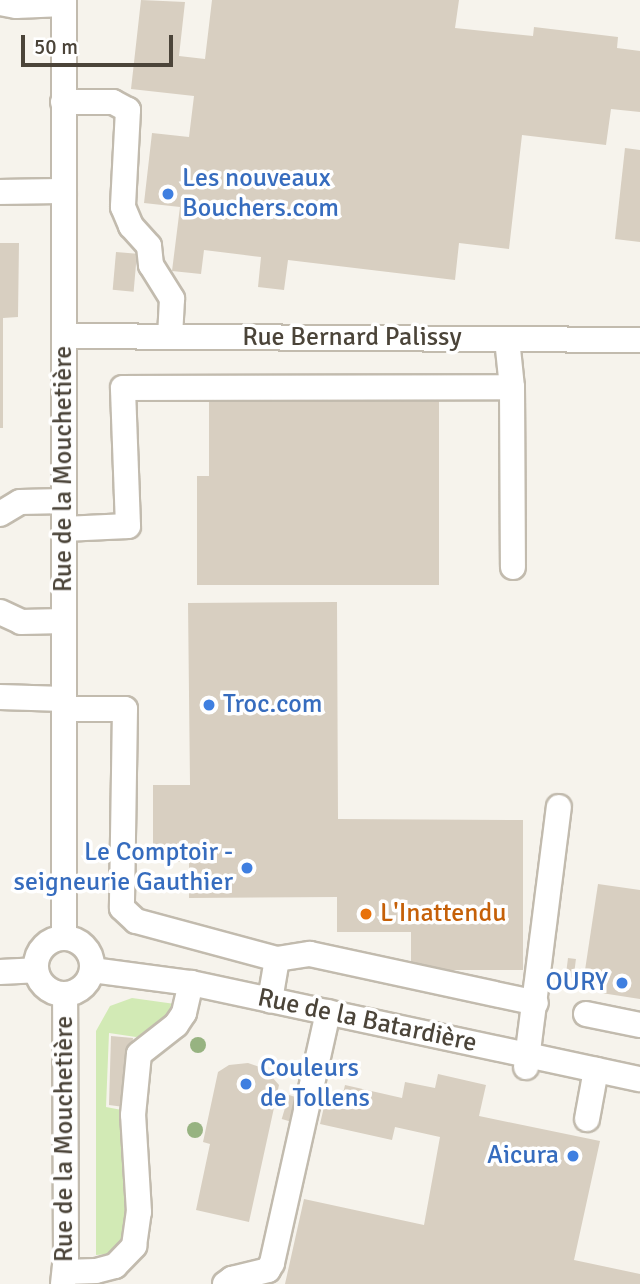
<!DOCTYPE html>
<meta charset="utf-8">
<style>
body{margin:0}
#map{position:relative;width:640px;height:1284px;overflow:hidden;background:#f6f3ec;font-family:Signika,sans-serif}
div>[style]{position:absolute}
.green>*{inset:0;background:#d2eab5}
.building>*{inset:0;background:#d8cfc1;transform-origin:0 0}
.roads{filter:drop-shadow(2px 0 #c2bbae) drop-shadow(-2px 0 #c2bbae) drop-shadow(0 2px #c2bbae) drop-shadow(0 -2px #c2bbae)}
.minor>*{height:24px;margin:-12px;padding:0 12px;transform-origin:12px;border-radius:12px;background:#fff}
.minor>.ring{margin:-12px;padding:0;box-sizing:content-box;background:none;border:24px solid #fff;border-radius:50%}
.trees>*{width:16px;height:16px;margin:-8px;border-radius:50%;background:#97b381}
.dots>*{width:19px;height:19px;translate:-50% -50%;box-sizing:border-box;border:4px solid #fff;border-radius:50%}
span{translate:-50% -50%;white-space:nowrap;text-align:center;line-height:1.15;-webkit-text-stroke:7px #fff;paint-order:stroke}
.shop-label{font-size:26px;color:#366cbe}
.left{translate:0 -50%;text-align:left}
.right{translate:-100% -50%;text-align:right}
.street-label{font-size:26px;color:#4b4439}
.food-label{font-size:26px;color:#c56008}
.scale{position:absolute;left:21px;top:35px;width:152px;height:32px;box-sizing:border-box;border:4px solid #4b4439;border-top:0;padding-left:9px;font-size:21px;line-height:24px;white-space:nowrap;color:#4b4439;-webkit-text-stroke:5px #fff;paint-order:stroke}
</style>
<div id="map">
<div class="green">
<i style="clip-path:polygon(132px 998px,175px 1004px,159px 1032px,136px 1037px,109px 1033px,106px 1107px,127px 1111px,132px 1211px,120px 1248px,109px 1254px,96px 1255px,96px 1031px,110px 1006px)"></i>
</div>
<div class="building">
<i style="clip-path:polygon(141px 0,185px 2px,179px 56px,205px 59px,212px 0,459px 0,455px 28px,533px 36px,534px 27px,618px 37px,617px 48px,640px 51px,640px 112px,611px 109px,606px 145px,522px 135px,509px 249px,459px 243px,455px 280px,288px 260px,284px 290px,258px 287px,261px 257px,204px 250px,201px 274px,172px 271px,180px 207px,144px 203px,152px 133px,189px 137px,194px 96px,131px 89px)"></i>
<i style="clip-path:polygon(625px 148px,640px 150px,640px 242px,615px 239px)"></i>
<i style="clip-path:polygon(0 243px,19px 243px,18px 317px,3px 318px,3px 428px,0 428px)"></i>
<i style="left:116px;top:252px;width:21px;height:38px;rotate:5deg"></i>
<i style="clip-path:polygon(439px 390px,439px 585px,197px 585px,197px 476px,209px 476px,209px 393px)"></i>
<i style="clip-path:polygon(337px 602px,338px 819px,523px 820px,523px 970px,411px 970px,411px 932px,337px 932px,337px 897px,189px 898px,189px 862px,153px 861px,153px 785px,190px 785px,188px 603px)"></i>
<i style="clip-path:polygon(598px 884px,640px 890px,640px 999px,582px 990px)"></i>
<i style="left:568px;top:958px;width:8px;height:19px;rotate:7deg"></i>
<i style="clip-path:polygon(111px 1036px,133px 1038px,124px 1107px,109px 1105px)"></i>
<i style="clip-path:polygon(248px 1063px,265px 1069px,279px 1085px,249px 1222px,196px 1210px,210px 1144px,203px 1142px,218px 1072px,229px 1065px)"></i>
<i style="clip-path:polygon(438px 1074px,486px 1085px,479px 1116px,600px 1141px,574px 1260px,640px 1274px,640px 1284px,285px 1284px,304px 1199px,424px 1225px,440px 1137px,395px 1127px,392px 1140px,320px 1124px,326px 1098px,341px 1102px,345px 1085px,402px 1098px,405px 1082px,435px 1088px)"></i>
<i style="left:289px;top:1095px;width:10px;height:25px;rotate:17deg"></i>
</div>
<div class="roads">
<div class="minor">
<i style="left:64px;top:0;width:937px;rotate:90deg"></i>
<i style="left:0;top:3px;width:16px;rotate:11deg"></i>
<i style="left:16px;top:6px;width:48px;rotate:-2.4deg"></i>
<i style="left:63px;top:102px;width:50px"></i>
<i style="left:113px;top:102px;width:17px;rotate:28deg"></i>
<i style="left:128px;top:110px;width:97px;rotate:93deg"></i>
<i style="left:123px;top:207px;width:21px;rotate:67deg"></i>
<i style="left:131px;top:226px;width:27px;rotate:48deg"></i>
<i style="left:149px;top:246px;width:19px;rotate:84deg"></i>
<i style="left:151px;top:265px;width:40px;rotate:58deg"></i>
<i style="left:172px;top:299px;width:38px;rotate:93deg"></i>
<i style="left:0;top:192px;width:64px;rotate:-0.9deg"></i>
<i style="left:64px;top:336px;width:576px;rotate:0.4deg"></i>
<i style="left:507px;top:339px;width:48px;rotate:84.1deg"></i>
<i style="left:512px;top:387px;width:180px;rotate:89.7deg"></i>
<i style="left:0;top:514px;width:23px;rotate:-31deg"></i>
<i style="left:20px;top:502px;width:44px;rotate:-1.3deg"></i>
<i style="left:64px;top:529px;width:64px;rotate:-2.7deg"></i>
<i style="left:128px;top:526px;width:138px;rotate:-92.1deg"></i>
<i style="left:123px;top:388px;width:389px;rotate:-0.1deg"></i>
<i style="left:0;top:612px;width:23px;rotate:25deg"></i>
<i style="left:21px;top:622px;width:43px;rotate:-1.3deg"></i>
<i style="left:0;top:697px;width:64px;rotate:1.8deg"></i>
<i style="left:64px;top:709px;width:61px"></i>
<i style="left:125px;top:709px;width:199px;rotate:90.9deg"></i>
<i style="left:122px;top:908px;width:19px;rotate:43deg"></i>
<i style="left:136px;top:921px;width:146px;rotate:15.1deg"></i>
<i style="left:277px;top:959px;width:42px;rotate:99.7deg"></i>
<i class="ring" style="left:36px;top:938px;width:32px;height:32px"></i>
<i style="left:277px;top:959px;width:33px;rotate:-9deg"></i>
<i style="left:310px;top:954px;width:231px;rotate:12.2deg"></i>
<i style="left:92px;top:970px;width:100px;rotate:7.5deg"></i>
<i style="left:191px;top:983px;width:459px;rotate:12.1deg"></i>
<i style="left:0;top:972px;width:35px;rotate:-3deg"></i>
<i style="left:586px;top:1014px;width:55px;rotate:11.5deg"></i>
<i style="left:526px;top:1067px;width:262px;rotate:-82.8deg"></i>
<i style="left:587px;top:1119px;width:50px;rotate:-79.6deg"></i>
<i style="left:65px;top:1272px;width:31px;rotate:-2deg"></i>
<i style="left:96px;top:1271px;width:20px;rotate:-15deg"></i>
<i style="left:115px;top:1266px;width:28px;rotate:-46deg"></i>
<i style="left:134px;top:1246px;width:34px;rotate:-82deg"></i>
<i style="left:139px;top:1212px;width:97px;rotate:-93.5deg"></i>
<i style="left:133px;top:1115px;width:61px;rotate:-84.4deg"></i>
<i style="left:139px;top:1054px;width:47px;rotate:-38.1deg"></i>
<i style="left:176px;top:1025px;width:14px;rotate:-56deg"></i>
<i style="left:184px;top:1013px;width:31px;rotate:-77deg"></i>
<i style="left:63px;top:1284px;width:27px;rotate:-84deg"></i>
<i style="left:66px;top:1257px;width:263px;rotate:-90.2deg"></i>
<i style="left:225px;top:1284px;width:9px;rotate:-36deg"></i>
<i style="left:232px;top:1279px;width:37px;rotate:-14deg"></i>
<i style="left:268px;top:1270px;width:8px;rotate:-60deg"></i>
<i style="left:272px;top:1263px;width:257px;rotate:-77.4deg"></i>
</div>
</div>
<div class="trees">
<i style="left:198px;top:1045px"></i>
<i style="left:195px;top:1130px"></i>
</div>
<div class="dots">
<i style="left:168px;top:194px;background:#3f7fe0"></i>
<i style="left:209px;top:705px;background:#3f7fe0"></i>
<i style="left:247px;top:868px;background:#3f7fe0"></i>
<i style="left:366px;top:914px;background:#e8710a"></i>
<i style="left:622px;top:983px;background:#3f7fe0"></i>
<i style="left:246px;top:1084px;background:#3f7fe0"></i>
<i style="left:573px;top:1156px;background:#3f7fe0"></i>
</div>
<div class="shop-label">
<span class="left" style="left:182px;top:194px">Les nouveaux<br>Bouchers.com</span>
<span class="left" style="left:223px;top:705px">Troc.com</span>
<span class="right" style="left:233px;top:868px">Le Comptoir -<br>seigneurie Gauthier</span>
<span class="right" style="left:608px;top:983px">OURY</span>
<span class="left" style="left:260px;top:1084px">Couleurs<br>de Tollens</span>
<span class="right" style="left:559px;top:1156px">Aicura</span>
</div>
<div class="street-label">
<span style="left:352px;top:338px">Rue Bernard Palissy</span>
<span style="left:64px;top:469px;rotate:-90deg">Rue de la Mouchetière</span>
<span style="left:367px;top:1021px;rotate:12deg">Rue de la Batardière</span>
<span style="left:65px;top:1139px;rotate:-90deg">Rue de la Mouchetière</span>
</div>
<div class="food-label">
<span class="left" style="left:380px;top:914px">L'Inattendu</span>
</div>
<div class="scale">50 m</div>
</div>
